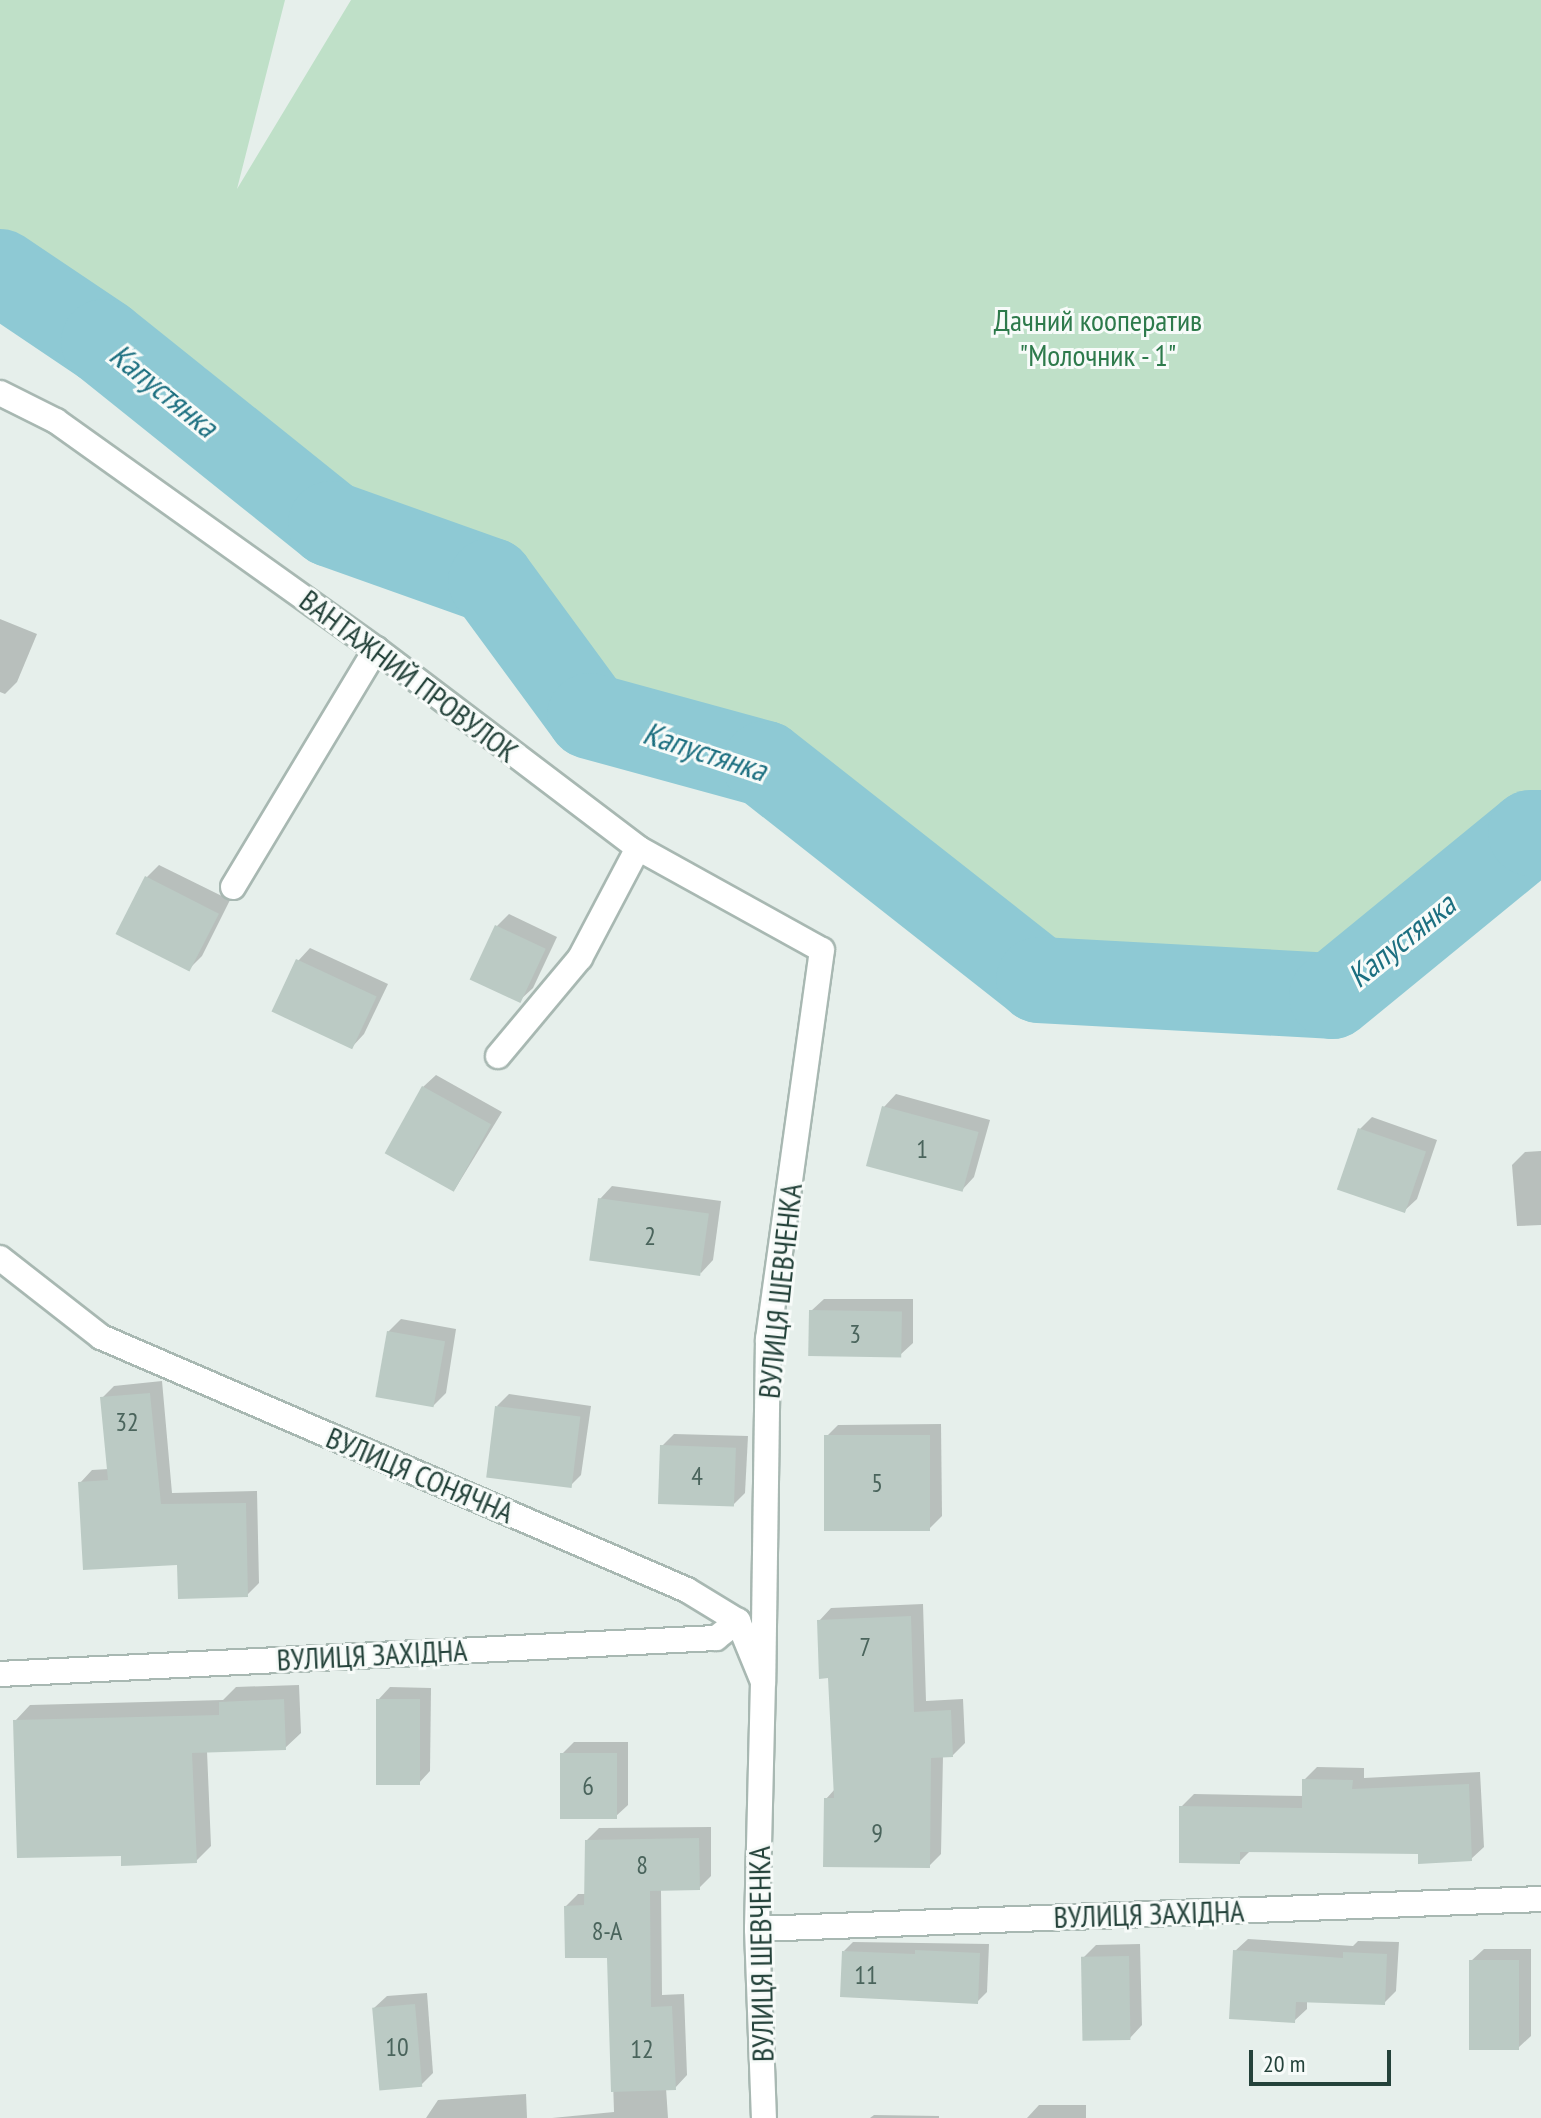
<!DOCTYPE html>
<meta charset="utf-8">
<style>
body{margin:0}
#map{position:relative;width:1541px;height:2118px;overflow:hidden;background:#e6efeb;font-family:"PT Sans Narrow",sans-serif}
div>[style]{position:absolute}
.green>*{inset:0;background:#bfe0c8}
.shadow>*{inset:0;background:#0003}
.river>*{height:86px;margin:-43px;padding:0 43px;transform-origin:43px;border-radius:43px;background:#8ec9d4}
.building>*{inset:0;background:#bbcac4;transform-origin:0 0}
.roads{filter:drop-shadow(2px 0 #a8b8b2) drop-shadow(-2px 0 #a8b8b2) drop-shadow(0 2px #a8b8b2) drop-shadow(0 -2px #a8b8b2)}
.minor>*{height:24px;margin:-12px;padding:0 12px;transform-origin:12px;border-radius:12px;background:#fff}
span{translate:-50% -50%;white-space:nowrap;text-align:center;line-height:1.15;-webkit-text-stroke:6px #f7fbf9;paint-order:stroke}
.number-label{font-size:26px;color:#4a645c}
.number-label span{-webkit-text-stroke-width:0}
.park-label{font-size:30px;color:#2d7a4b}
.street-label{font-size:30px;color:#24423a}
.water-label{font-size:32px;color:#1c6f80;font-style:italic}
.scale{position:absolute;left:1249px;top:2050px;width:142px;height:36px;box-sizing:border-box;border:4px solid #24423a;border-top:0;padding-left:10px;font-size:24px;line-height:28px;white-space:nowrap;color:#24423a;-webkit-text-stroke:6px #f7fbf9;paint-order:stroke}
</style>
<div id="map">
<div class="green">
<i style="clip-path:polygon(0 0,285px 0,237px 189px,351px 0,1541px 0,1541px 809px,1510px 810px,1330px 953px,1054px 949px,790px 740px,602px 685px,514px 552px,337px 493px,205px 368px,0 243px)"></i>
</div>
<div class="shadow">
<i style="clip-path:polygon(0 619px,37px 634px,17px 682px,5px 694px,0 692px)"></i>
<i style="clip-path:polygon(159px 865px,230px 900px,202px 956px,190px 968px,119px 933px,147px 877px)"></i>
<i style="clip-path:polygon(509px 914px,557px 937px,533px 988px,520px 1000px,496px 927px)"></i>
<i style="clip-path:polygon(310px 948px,388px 984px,364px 1034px,352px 1047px,298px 961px)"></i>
<i style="clip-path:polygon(436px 1075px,502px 1112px,455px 1189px,423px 1087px)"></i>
<i style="clip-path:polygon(896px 1094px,990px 1120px,974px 1177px,962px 1190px,884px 1107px)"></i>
<i style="clip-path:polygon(1372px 1117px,1437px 1140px,1417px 1199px,1404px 1211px,1360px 1129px)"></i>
<i style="clip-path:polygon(1541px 1151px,1541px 1225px,1517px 1226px,1512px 1165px,1525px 1152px)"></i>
<i style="clip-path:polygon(612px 1186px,721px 1201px,713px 1260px,701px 1273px,600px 1199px)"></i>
<i style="clip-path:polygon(824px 1299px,913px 1299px,913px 1343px,900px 1355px,811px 1311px)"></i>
<i style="clip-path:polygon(401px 1319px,456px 1329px,446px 1393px,433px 1406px,388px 1332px)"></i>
<i style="clip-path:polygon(162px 1381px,172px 1493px,257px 1491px,259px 1583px,247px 1595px,179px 1563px,80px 1483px,92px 1470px,109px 1469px,102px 1398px,114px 1386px)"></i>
<i style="clip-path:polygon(509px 1394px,591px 1406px,581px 1475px,569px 1487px,497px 1406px)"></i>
<i style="clip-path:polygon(941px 1424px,942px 1516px,929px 1529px,826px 1437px,838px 1425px)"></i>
<i style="clip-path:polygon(674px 1434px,748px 1436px,745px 1493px,733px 1505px,662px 1446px)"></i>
<i style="clip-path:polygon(923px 1604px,926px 1701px,963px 1699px,965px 1743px,953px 1755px,943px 1756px,941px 1854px,929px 1866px,826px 1799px,835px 1789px,830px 1676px,819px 1621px,831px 1608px)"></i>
<i style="clip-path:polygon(299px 1685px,301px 1733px,285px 1748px,207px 1751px,211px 1846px,196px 1861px,122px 1854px,15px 1721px,30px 1705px,223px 1700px,236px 1687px)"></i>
<i style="clip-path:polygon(390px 1687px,431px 1688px,430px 1771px,418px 1784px,378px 1700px)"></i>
<i style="clip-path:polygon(574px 1742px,628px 1742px,628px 1805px,615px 1817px,562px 1754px)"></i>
<i style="clip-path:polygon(1317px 1767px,1364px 1768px,1364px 1778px,1480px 1772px,1484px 1847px,1471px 1859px,1420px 1852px,1251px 1850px,1239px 1862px,1181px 1807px,1194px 1794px,1304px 1796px,1304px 1780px)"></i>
<i style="clip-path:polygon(711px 1827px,711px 1876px,699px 1888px,661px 1889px,662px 1995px,684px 1994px,687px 2075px,675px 2088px,666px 2088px,668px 2118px,552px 2118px,614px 2112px,609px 1956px,566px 1906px,578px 1894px,586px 1894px,587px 1840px,599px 1828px)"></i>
<i style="clip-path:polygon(1248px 1939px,1353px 1946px,1358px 1941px,1399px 1942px,1396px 1991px,1384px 2003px,1307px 2000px,1307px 2009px,1294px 2021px,1235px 1951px)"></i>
<i style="clip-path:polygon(853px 1942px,989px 1944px,987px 1992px,977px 2002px,844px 1951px)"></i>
<i style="clip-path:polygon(1140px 1944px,1142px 2025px,1130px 2038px,1083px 1958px,1096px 1945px)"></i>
<i style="clip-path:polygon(1484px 1949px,1531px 1949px,1531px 2036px,1518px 2048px,1471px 1961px)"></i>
<i style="clip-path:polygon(427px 1993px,433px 2073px,421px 2085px,374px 2008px,387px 1996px)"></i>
<i style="clip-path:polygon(526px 2094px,527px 2118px,426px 2118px,438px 2100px)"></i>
<i style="clip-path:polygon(1039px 2105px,1086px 2105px,1086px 2118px,1027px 2118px)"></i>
<i style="clip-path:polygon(874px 2115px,939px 2116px,939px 2118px,870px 2118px)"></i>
</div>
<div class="river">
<i style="left:0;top:272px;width:125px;rotate:33.9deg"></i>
<i style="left:104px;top:342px;width:291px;rotate:38.7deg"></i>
<i style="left:331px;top:524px;width:170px;rotate:19.6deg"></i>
<i style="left:491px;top:581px;width:167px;rotate:53.7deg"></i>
<i style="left:590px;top:716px;width:181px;rotate:15.3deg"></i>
<i style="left:765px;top:764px;width:349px;rotate:38.2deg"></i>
<i style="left:1039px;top:980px;width:293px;rotate:3.1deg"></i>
<i style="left:1332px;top:996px;width:257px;rotate:-39.3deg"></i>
<i style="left:1531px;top:833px;width:10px"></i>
</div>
<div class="building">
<i style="left:145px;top:876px;width:83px;height:65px;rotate:27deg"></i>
<i style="left:495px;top:925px;width:56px;height:60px;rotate:25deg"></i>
<i style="left:296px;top:959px;width:89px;height:58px;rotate:25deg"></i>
<i style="left:422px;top:1086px;width:79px;height:77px;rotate:29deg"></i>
<i style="left:882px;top:1106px;width:100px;height:62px;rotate:15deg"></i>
<i style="left:1358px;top:1128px;width:72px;height:65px;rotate:19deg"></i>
<i style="left:598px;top:1198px;width:112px;height:63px;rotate:8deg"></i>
<i style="left:809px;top:1310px;width:93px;height:46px;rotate:1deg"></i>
<i style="left:387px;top:1331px;width:59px;height:67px;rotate:10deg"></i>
<i style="clip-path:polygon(150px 1393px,161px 1504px,246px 1503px,248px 1597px,178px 1599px,177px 1565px,83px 1570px,78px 1482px,108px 1480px,100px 1397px)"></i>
<i style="left:495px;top:1406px;width:86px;height:72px;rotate:7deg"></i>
<i style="left:930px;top:1435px;width:96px;height:106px;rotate:90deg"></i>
<i style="left:660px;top:1445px;width:76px;height:59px;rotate:2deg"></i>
<i style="clip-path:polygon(911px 1616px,914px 1712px,951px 1710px,953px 1757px,931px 1758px,930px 1868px,823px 1867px,824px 1798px,834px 1798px,828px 1678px,819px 1679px,817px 1620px)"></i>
<i style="clip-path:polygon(284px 1699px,286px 1750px,192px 1753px,197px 1863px,121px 1866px,121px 1856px,17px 1858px,13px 1720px,219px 1715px,219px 1702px)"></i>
<i style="left:376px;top:1699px;width:44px;height:86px"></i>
<i style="left:560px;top:1753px;width:57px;height:66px"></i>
<i style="clip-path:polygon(1302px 1779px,1353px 1780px,1352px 1789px,1469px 1784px,1472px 1861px,1418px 1864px,1418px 1854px,1240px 1852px,1240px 1864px,1179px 1863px,1179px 1806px,1302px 1808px)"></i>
<i style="clip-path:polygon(699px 1838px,700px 1890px,650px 1891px,651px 2007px,672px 2006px,676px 2090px,611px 2092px,607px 1958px,565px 1958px,564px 1906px,584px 1905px,585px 1840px)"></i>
<i style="clip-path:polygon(915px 1950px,980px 1953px,978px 2004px,840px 1997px,842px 1951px,915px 1954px)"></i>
<i style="clip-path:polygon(1233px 1950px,1343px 1958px,1343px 1952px,1387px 1954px,1385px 2005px,1296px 2002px,1295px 2023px,1229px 2019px)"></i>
<i style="left:1129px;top:1956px;width:84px;height:48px;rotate:89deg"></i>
<i style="left:1469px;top:1960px;width:50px;height:90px"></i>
<i style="left:415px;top:2004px;width:83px;height:43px;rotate:85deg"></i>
</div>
<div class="roads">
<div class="minor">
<i style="left:0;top:393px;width:63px;rotate:26.6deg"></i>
<i style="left:56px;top:421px;width:393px;rotate:35.5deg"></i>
<i style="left:376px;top:649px;width:329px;rotate:37.2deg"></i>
<i style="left:638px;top:848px;width:210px;rotate:29deg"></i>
<i style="left:822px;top:950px;width:393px;rotate:97.9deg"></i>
<i style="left:768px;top:1339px;width:343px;rotate:90.8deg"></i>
<i style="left:233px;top:887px;width:278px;rotate:-59deg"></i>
<i style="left:498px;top:1056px;width:128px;rotate:-50.1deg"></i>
<i style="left:580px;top:958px;width:124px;rotate:-62.2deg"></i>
<i style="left:0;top:1258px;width:128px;rotate:38deg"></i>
<i style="left:101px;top:1337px;width:638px;rotate:23.35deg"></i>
<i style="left:687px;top:1590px;width:60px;rotate:31.3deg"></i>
<i style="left:738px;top:1621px;width:66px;rotate:67.7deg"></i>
<i style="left:763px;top:1682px;width:247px;rotate:91.4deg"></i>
<i style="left:757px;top:1929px;width:189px;rotate:87.9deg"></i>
<i style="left:0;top:1674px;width:717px;rotate:-2.88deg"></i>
<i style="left:716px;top:1638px;width:28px;rotate:-38deg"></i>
<i style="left:757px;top:1929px;width:785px;rotate:-2.19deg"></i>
</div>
</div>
<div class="number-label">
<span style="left:922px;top:1149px">1</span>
<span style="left:650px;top:1236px">2</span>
<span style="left:855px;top:1334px">3</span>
<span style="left:127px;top:1422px">32</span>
<span style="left:697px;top:1476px">4</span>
<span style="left:877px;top:1483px">5</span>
<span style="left:865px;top:1647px">7</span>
<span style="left:588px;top:1786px">6</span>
<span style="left:877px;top:1833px">9</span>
<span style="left:642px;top:1865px">8</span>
<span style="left:607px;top:1931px">8-А</span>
<span style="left:866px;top:1975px">11</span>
<span style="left:397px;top:2047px">10</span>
<span style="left:642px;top:2049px">12</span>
</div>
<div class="park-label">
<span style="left:1098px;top:337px">Дачний кооператив<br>"Молочник - 1"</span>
</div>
<div class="street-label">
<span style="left:409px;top:676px;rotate:37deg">ВАНТАЖНИЙ ПРОВУЛОК</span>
<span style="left:780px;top:1291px;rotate:-84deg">ВУЛИЦЯ ШЕВЧЕНКА</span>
<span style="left:420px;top:1475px;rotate:23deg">ВУЛИЦЯ СОНЯЧНА</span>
<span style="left:372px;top:1655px;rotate:-3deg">ВУЛИЦЯ ЗАХІДНА</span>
<span style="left:1149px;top:1914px;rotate:-2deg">ВУЛИЦЯ ЗАХІДНА</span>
<span style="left:761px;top:1954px;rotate:-91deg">ВУЛИЦЯ ШЕВЧЕНКА</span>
</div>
<div class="water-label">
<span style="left:164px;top:390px;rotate:39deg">Капустянка</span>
<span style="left:705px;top:751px;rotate:18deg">Капустянка</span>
<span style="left:1401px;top:940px;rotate:-39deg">Капустянка</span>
</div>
<div class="scale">20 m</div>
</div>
